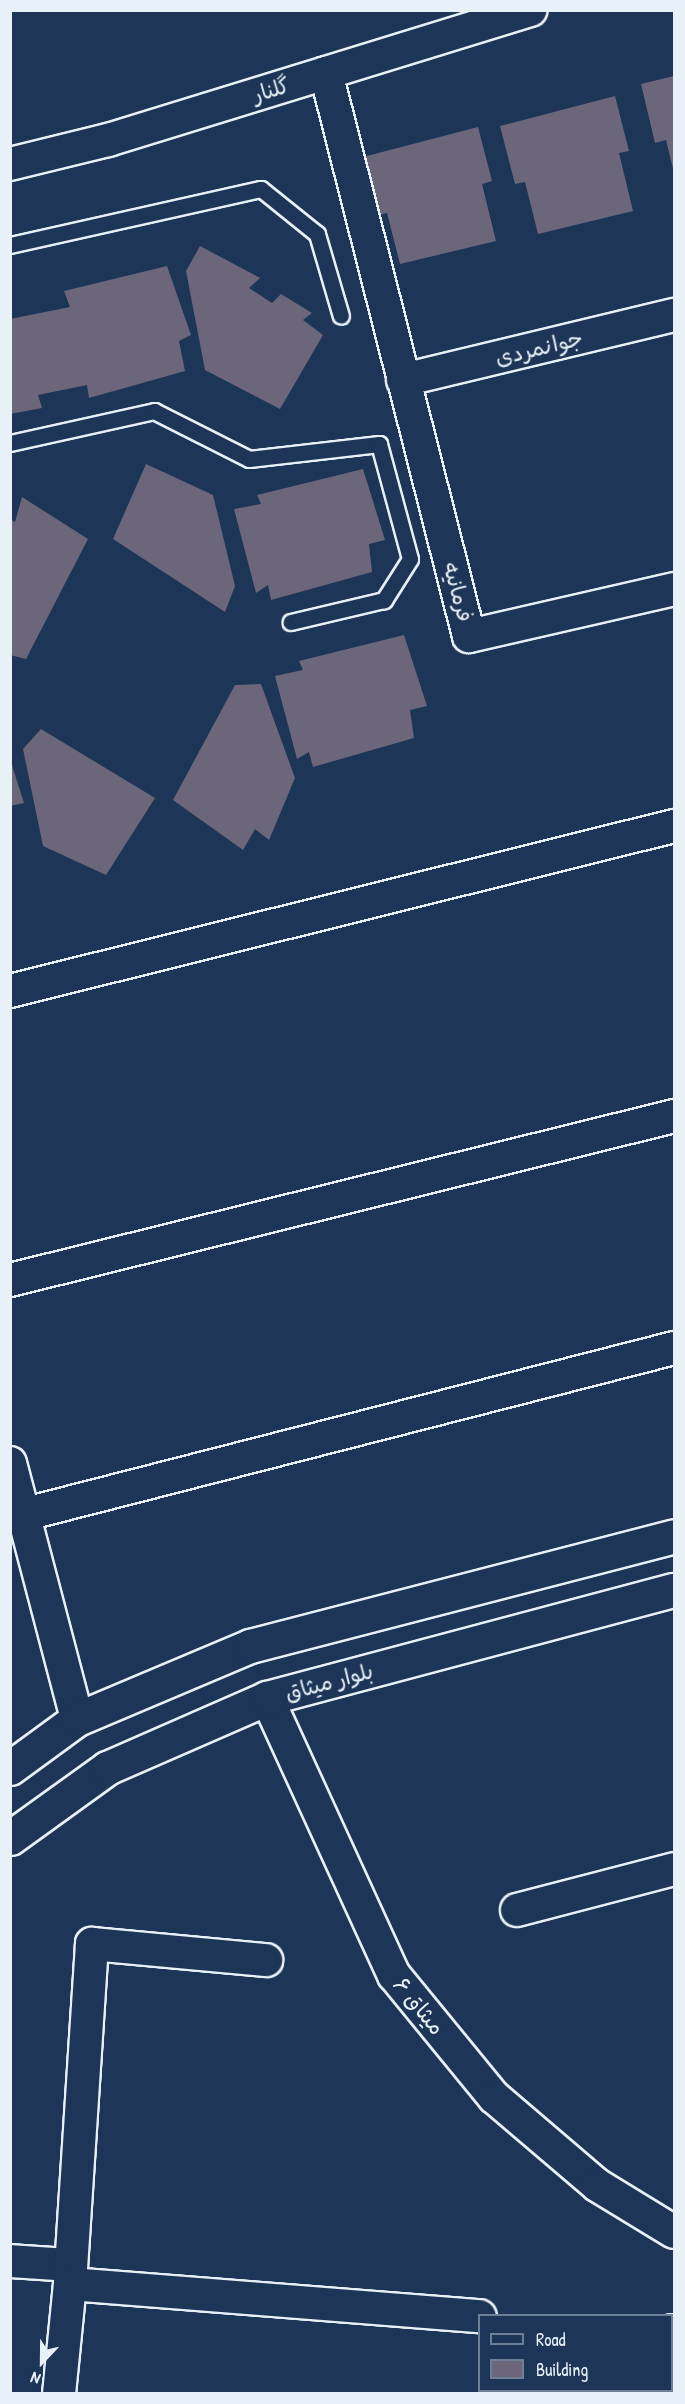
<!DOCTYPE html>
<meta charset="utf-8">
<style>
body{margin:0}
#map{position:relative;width:685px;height:2404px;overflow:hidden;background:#1d3557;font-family:"Patrick Hand","Playpen Sans Arabic",sans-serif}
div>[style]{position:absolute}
.building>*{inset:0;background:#6c667a}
.roads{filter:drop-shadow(2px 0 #e8f1f8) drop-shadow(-2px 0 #e8f1f8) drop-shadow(0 2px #e8f1f8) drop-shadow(0 -2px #e8f1f8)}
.lane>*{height:15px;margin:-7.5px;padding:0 7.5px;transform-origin:7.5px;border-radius:7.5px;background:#1d3557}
.street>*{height:32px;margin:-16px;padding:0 16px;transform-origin:16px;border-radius:16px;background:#1d3557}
.secondary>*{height:33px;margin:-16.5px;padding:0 16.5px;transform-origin:16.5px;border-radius:16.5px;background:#1d3557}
span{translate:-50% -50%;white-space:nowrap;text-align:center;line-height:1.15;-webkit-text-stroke:4.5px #1d3557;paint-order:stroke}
.street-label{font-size:22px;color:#e8f1f8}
.frame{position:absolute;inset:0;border:12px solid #e8f1f8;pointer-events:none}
.legend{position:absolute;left:478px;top:2314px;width:195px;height:78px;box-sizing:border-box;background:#1d3557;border:2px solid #6e8097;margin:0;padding:8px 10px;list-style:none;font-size:18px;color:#e8f1f8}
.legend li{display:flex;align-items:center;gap:12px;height:30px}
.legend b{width:30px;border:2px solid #6e8097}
.north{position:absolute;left:12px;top:2332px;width:60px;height:60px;-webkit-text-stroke:4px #1d3557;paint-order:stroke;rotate:202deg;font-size:16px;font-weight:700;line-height:24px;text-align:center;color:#e8f1f8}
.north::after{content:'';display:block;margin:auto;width:21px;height:27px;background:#e8f1f8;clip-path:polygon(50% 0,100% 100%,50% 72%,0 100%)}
</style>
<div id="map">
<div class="building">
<i style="clip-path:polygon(674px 76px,674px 173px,666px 140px,655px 143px,641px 84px)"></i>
<i style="clip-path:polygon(615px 96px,629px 151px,619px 153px,633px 211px,538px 234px,525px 182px,515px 184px,500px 126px)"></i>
<i style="clip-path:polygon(478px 127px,492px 181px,482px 184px,496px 241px,400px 264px,387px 213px,378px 215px,363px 157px)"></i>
<i style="clip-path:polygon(200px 246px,260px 278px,249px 288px,272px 303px,281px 294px,312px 313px,303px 320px,323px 335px,280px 409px,205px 370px,186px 271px)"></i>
<i style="clip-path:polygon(167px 266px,191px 335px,179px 341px,185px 371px,89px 398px,87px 385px,38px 395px,42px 408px,10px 414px,10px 319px,70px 307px,64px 291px)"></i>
<i style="clip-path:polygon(146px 464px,213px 495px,235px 586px,225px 612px,113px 539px)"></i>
<i style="clip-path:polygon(363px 469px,385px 540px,369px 544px,372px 572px,271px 600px,268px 585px,256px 593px,234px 509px,261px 504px,257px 495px)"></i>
<i style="clip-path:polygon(22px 497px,88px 539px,26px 659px,10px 655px,10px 519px,15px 522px)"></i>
<i style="clip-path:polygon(404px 635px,427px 706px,410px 710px,414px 738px,313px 767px,309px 752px,297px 759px,275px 676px,303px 670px,299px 661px)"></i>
<i style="clip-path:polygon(261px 684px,295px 778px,269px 840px,255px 829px,243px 850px,173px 800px,235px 685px)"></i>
<i style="clip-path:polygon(41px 729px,155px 798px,106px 875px,43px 846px,23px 749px)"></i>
<i style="clip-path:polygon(10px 759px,24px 803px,10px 806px)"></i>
</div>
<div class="roads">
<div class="lane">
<i style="left:10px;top:245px;width:257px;rotate:-12.6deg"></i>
<i style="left:261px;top:189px;width:72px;rotate:38.8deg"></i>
<i style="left:317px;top:234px;width:85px;rotate:73.7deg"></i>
<i style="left:10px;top:443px;width:148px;rotate:-12.5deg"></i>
<i style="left:154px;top:411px;width:106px;rotate:26.8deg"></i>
<i style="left:249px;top:459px;width:131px;rotate:-6.6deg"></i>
<i style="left:379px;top:444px;width:119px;rotate:74.9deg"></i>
<i style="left:410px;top:559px;width:49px;rotate:122.4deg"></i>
<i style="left:384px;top:600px;width:96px;rotate:166.7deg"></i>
</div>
<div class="street">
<i style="left:326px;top:73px;width:581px;rotate:75.75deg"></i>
<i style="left:469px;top:636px;width:210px;rotate:-12.9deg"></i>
<i style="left:10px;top:164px;width:101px;rotate:-13.8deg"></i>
<i style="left:108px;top:140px;width:442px;rotate:-17.1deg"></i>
<i style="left:403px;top:380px;width:279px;rotate:-13.5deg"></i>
<i style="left:10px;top:991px;width:684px;rotate:-13.96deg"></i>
<i style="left:10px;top:1280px;width:684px;rotate:-13.87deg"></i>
<i style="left:10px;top:1463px;width:265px;rotate:75.3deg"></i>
<i style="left:10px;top:1518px;width:685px;rotate:-14.36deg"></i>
<i style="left:267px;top:1698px;width:305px;rotate:65.4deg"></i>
<i style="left:394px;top:1975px;width:158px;rotate:50.7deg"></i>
<i style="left:494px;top:2097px;width:135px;rotate:40.5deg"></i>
<i style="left:597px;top:2185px;width:90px;rotate:31.4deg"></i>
<i style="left:517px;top:1910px;width:162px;rotate:-14.6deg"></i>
<i style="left:10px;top:2261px;width:61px;rotate:3.8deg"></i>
<i style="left:70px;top:2284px;width:341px;rotate:-86.3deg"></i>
<i style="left:92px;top:1944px;width:175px;rotate:5.3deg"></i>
<i style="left:672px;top:2331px;width:2px"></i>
<i style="left:59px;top:2394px;width:111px;rotate:-84.3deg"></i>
<i style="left:70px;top:2284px;width:411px;rotate:4.5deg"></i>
</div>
<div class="secondary">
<i style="left:10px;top:1768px;width:83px;rotate:-36.2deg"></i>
<i style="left:77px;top:1719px;width:188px;rotate:-22.9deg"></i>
<i style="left:250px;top:1646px;width:438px;rotate:-14.5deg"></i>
<i style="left:10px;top:1838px;width:120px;rotate:-35.8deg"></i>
<i style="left:107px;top:1768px;width:175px;rotate:-23.6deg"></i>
<i style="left:267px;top:1698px;width:421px;rotate:-14.9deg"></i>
</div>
</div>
<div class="street-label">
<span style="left:271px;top:90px;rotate:-17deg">گلنار</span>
<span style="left:539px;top:348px;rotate:-14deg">جوانمردی</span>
<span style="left:458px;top:592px;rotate:75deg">فرمانیه</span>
<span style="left:329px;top:1682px;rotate:-15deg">بلوار میثاق</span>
<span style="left:419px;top:2006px;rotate:51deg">میثاق ۶</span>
</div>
<div class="frame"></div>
<ul class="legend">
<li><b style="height:8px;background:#1d3557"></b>Road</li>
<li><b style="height:16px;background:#6c667a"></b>Building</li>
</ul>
<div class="north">N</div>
</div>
